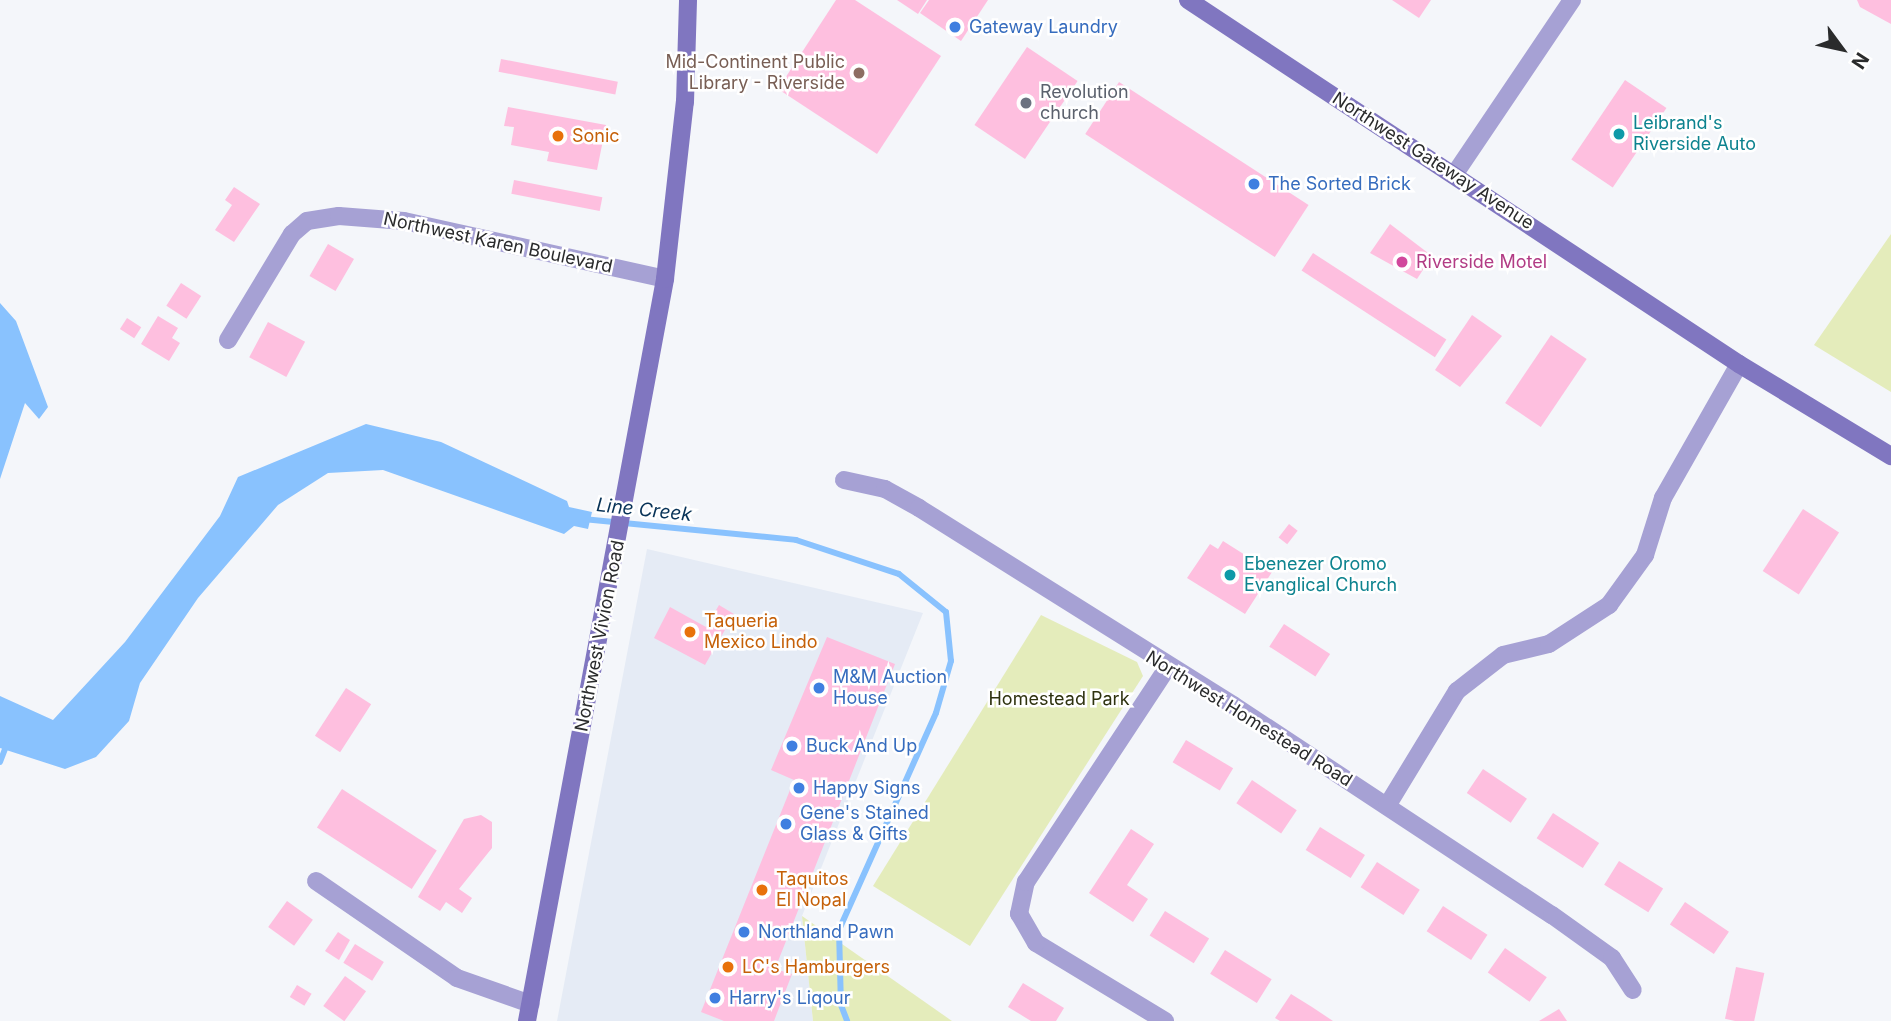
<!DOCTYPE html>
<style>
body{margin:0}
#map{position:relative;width:1891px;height:1021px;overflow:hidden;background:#f4f6fa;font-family:Inter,sans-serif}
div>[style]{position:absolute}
.built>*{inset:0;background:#e5ebf5}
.green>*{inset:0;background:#e4ecbb}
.water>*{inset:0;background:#89c2fe}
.stream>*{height:6px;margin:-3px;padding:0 3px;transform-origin:3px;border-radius:3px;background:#89c2fe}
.building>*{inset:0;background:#febfdf;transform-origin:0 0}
.street>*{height:18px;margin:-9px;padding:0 9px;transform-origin:9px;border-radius:9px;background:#a6a1d4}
.secondary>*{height:18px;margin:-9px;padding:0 9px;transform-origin:9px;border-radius:9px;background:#8076c0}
.dots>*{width:19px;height:19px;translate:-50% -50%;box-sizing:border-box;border:4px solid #fff;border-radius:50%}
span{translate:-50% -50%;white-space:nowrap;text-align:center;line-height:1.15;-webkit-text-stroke:5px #fff;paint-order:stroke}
.shop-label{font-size:18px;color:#366cbe}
.left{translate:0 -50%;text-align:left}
.education-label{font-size:18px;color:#785e54}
.right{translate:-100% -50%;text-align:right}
.worship-label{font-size:18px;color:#5b616d}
.culture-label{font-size:18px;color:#0d838f}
.food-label{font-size:18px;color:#c56008}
.street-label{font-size:18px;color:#2a2b2c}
.hotel-label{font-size:18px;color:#b23c85}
.park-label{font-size:18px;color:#2e320f}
.water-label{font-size:19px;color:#073257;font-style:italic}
.north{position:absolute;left:1807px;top:14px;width:70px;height:70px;-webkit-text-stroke:5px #fff;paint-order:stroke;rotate:123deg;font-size:19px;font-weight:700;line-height:28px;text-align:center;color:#2a2b2c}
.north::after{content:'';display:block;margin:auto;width:24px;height:32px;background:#2a2b2c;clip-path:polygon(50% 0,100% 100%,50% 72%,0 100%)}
</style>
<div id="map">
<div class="built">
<i style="clip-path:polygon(647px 549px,923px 613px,802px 916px,813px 1021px,557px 1021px)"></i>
</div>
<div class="green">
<i style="clip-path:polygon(1891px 234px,1891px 392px,1814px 345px)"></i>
<i style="clip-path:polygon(1041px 615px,1137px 662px,1143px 676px,970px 946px,873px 886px)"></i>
<i style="clip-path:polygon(802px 916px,952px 1021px,813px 1021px)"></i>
</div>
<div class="water">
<i style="clip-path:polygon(0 303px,16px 321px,48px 407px,39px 419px,25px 403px,0 479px)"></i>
<i style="clip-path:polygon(366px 424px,441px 442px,567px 501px,569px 507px,592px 512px,588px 529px,574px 526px,564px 534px,383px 470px,328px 473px,278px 505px,198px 598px,140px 683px,129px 721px,96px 757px,65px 769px,0 748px,0 696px,53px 720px,125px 642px,220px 516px,238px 477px)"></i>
</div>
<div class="stream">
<i style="left:583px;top:519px;width:214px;rotate:5.6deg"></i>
<i style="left:796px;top:540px;width:108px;rotate:18.3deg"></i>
<i style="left:899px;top:574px;width:60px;rotate:39deg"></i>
<i style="left:946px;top:612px;width:49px;rotate:84.2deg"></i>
<i style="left:951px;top:661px;width:54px;rotate:106.1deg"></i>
<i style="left:936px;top:713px;width:238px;rotate:114.1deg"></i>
<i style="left:839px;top:930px;width:75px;rotate:88.5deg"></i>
<i style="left:841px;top:1005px;width:17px;rotate:69deg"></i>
<i style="left:0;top:762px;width:19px;rotate:-69deg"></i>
</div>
<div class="building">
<i style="clip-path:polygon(836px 0,855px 0,941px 56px,877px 154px,778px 89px)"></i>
<i style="clip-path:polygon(897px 0,927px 0,918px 14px)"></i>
<i style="clip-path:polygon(929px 0,988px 0,961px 41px,920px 13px)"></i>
<i style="clip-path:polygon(1392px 0,1431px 0,1419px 18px)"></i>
<i style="clip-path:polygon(1857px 0,1891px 0,1891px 24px,1860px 7px)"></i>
<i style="left:1027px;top:47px;width:61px;height:94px;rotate:34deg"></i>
<i style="left:501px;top:59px;width:119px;height:13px;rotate:11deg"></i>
<i style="left:1625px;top:80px;width:50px;height:96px;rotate:34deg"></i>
<i style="left:1119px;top:82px;width:226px;height:62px;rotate:33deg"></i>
<i style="clip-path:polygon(508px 107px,606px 125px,597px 170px,547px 161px,549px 152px,511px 145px,514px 127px,504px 126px)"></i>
<i style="left:514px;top:180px;width:90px;height:14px;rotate:11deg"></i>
<i style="clip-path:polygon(234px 187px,260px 204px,234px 242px,215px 230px,232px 205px,225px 200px)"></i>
<i style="clip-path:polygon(1390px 224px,1432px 256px,1417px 279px,1370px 253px)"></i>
<i style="left:328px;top:244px;width:30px;height:37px;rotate:30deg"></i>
<i style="left:1313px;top:253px;width:159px;height:21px;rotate:33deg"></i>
<i style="left:181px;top:283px;width:24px;height:27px;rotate:33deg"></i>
<i style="clip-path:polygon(1472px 315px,1502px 336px,1460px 387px,1435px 370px)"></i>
<i style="clip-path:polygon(158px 316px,178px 328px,172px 338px,180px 343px,169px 361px,141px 344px)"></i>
<i style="left:127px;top:318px;width:17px;height:13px;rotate:33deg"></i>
<i style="left:268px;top:322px;width:42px;height:40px;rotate:28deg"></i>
<i style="left:1551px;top:335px;width:43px;height:82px;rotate:34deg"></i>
<i style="left:1803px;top:509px;width:43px;height:74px;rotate:33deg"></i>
<i style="left:1289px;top:524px;width:11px;height:17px;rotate:38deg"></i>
<i style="clip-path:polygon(1223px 541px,1272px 572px,1245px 614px,1187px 578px,1210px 544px,1218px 549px)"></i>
<i style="clip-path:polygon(719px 605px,734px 614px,705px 665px,654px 638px,670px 607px,706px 627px)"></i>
<i style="left:1284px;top:624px;width:55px;height:27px;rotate:33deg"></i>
<i style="clip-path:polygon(827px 637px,895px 664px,775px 969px,792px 974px,774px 1021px,724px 1021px,701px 1012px,794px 780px,771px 770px)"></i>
<i style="left:346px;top:688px;width:30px;height:57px;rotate:33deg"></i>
<i style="left:1186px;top:740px;width:55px;height:26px;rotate:31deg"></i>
<i style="left:1483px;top:769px;width:53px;height:29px;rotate:34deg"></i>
<i style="left:1252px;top:780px;width:54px;height:28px;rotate:34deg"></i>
<i style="left:342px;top:789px;width:113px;height:46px;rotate:33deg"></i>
<i style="left:1553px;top:813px;width:55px;height:30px;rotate:33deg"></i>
<i style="clip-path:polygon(481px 815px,492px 822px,492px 848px,459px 889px,472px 898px,462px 913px,446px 902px,440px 911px,418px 897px,464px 819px)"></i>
<i style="left:1320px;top:827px;width:53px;height:27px;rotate:32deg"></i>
<i style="clip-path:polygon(1131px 829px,1154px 844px,1127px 885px,1148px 899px,1133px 922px,1089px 893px)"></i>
<i style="left:1619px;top:861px;width:52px;height:28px;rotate:32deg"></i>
<i style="left:1377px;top:862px;width:51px;height:30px;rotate:33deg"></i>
<i style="left:287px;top:901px;width:32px;height:32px;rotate:36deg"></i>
<i style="left:1685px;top:902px;width:53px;height:27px;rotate:34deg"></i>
<i style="left:1443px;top:906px;width:53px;height:30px;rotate:33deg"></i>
<i style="left:1165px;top:911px;width:52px;height:29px;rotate:32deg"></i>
<i style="clip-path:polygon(338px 932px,350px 940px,339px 960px,325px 951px)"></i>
<i style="left:355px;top:944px;width:34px;height:22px;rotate:32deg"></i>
<i style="left:1505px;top:948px;width:51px;height:30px;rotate:35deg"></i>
<i style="left:1225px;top:950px;width:55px;height:28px;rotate:32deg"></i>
<i style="left:1736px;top:967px;width:29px;height:53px;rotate:12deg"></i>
<i style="left:345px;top:976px;width:26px;height:37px;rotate:36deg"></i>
<i style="clip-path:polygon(1023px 983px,1064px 1008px,1056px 1021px,1031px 1021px,1008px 1007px)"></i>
<i style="left:297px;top:985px;width:17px;height:14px;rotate:31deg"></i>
<i style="clip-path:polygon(1291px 994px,1312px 1007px,1333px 1021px,1280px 1021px,1275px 1018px)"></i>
<i style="clip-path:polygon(1559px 1009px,1567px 1021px,1539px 1021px)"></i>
</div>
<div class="street">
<i style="left:1454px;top:175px;width:211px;rotate:-56deg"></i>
<i style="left:228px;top:340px;width:124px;rotate:-58.9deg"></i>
<i style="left:292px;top:234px;width:20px;rotate:-41deg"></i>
<i style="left:307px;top:221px;width:32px;rotate:-9deg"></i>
<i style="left:339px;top:216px;width:65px;rotate:4.4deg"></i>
<i style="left:404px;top:221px;width:267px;rotate:12.5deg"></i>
<i style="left:844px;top:480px;width:42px;rotate:12.4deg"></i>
<i style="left:885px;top:489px;width:39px;rotate:29deg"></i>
<i style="left:919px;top:508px;width:371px;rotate:32.1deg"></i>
<i style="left:1233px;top:705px;width:382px;rotate:33.4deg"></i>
<i style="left:1552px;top:915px;width:74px;rotate:35.6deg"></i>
<i style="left:1612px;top:958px;width:38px;rotate:57deg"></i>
<i style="left:1387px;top:806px;width:135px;rotate:-58.7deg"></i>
<i style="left:1457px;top:691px;width:58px;rotate:-38deg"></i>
<i style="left:1503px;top:655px;width:47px;rotate:-13.4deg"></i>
<i style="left:1549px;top:644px;width:72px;rotate:-33deg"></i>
<i style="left:1609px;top:605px;width:62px;rotate:-54.2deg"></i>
<i style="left:1645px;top:555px;width:60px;rotate:-72.5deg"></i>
<i style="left:1663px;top:498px;width:154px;rotate:-60.4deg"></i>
<i style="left:316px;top:881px;width:171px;rotate:34.5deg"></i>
<i style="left:457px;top:978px;width:78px;rotate:19.4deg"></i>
<i style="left:1165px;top:1021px;width:151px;rotate:-148.8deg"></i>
<i style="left:1036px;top:943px;width:34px;rotate:-120deg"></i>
<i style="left:1019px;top:914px;width:33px;rotate:-78deg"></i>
<i style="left:1026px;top:882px;width:258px;rotate:-56.6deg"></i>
</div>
<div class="secondary">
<i style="left:1188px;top:0;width:660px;rotate:33.45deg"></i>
<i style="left:1739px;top:364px;width:178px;rotate:31.2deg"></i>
<i style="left:527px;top:1021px;width:755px;rotate:-79.46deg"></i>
<i style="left:665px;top:279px;width:178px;rotate:-83.6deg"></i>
<i style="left:685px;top:102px;width:102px;rotate:-88.3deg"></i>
</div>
<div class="dots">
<i style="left:955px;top:27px;background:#3f7fe0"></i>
<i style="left:859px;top:73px;background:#8d6e63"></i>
<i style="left:1026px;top:103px;background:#6b7280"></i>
<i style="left:1619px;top:134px;background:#0f9aa8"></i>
<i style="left:558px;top:136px;background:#e8710a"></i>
<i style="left:1254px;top:184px;background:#3f7fe0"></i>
<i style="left:1402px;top:262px;background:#d1479c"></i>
<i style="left:1230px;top:575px;background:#0f9aa8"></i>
<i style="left:690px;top:632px;background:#e8710a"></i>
<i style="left:819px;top:688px;background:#3f7fe0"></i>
<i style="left:792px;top:746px;background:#3f7fe0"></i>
<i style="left:799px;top:788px;background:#3f7fe0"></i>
<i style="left:786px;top:824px;background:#3f7fe0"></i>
<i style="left:762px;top:890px;background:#e8710a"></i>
<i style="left:744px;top:932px;background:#3f7fe0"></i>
<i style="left:728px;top:967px;background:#e8710a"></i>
<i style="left:715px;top:998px;background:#3f7fe0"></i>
</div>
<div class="shop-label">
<span class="left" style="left:969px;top:27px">Gateway Laundry</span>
<span class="left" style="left:1268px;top:184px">The Sorted Brick</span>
<span class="left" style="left:833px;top:688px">M&amp;M Auction<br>House</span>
<span class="left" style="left:806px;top:746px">Buck And Up</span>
<span class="left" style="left:813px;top:788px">Happy Signs</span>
<span class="left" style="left:800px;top:824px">Gene's Stained<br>Glass &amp; Gifts</span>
<span class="left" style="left:758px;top:932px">Northland Pawn</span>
<span class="left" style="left:729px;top:998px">Harry's Liqour</span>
</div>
<div class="education-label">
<span class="right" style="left:845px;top:73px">Mid-Continent Public<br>Library - Riverside</span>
</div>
<div class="worship-label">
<span class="left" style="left:1040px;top:103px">Revolution<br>church</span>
</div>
<div class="culture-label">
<span class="left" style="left:1633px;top:134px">Leibrand's<br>Riverside Auto</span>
<span class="left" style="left:1244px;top:575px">Ebenezer Oromo<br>Evanglical Church</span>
</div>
<div class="food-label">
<span class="left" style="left:572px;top:136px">Sonic</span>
<span class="left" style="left:704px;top:632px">Taqueria<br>Mexico Lindo</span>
<span class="left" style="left:776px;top:890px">Taquitos<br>El Nopal</span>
<span class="left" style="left:742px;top:967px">LC's Hamburgers</span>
</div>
<div class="street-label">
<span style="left:1433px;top:161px;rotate:33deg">Northwest Gateway Avenue</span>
<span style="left:498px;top:243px;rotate:12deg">Northwest Karen Boulevard</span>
<span style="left:600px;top:636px;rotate:-79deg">Northwest Vivion Road</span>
<span style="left:1249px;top:719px;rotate:32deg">Northwest Homestead Road</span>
</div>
<div class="hotel-label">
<span class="left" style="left:1416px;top:262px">Riverside Motel</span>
</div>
<div class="park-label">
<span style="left:1059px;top:699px">Homestead Park</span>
</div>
<div class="water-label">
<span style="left:644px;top:510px;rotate:6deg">Line Creek</span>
</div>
<div class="north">N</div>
</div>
